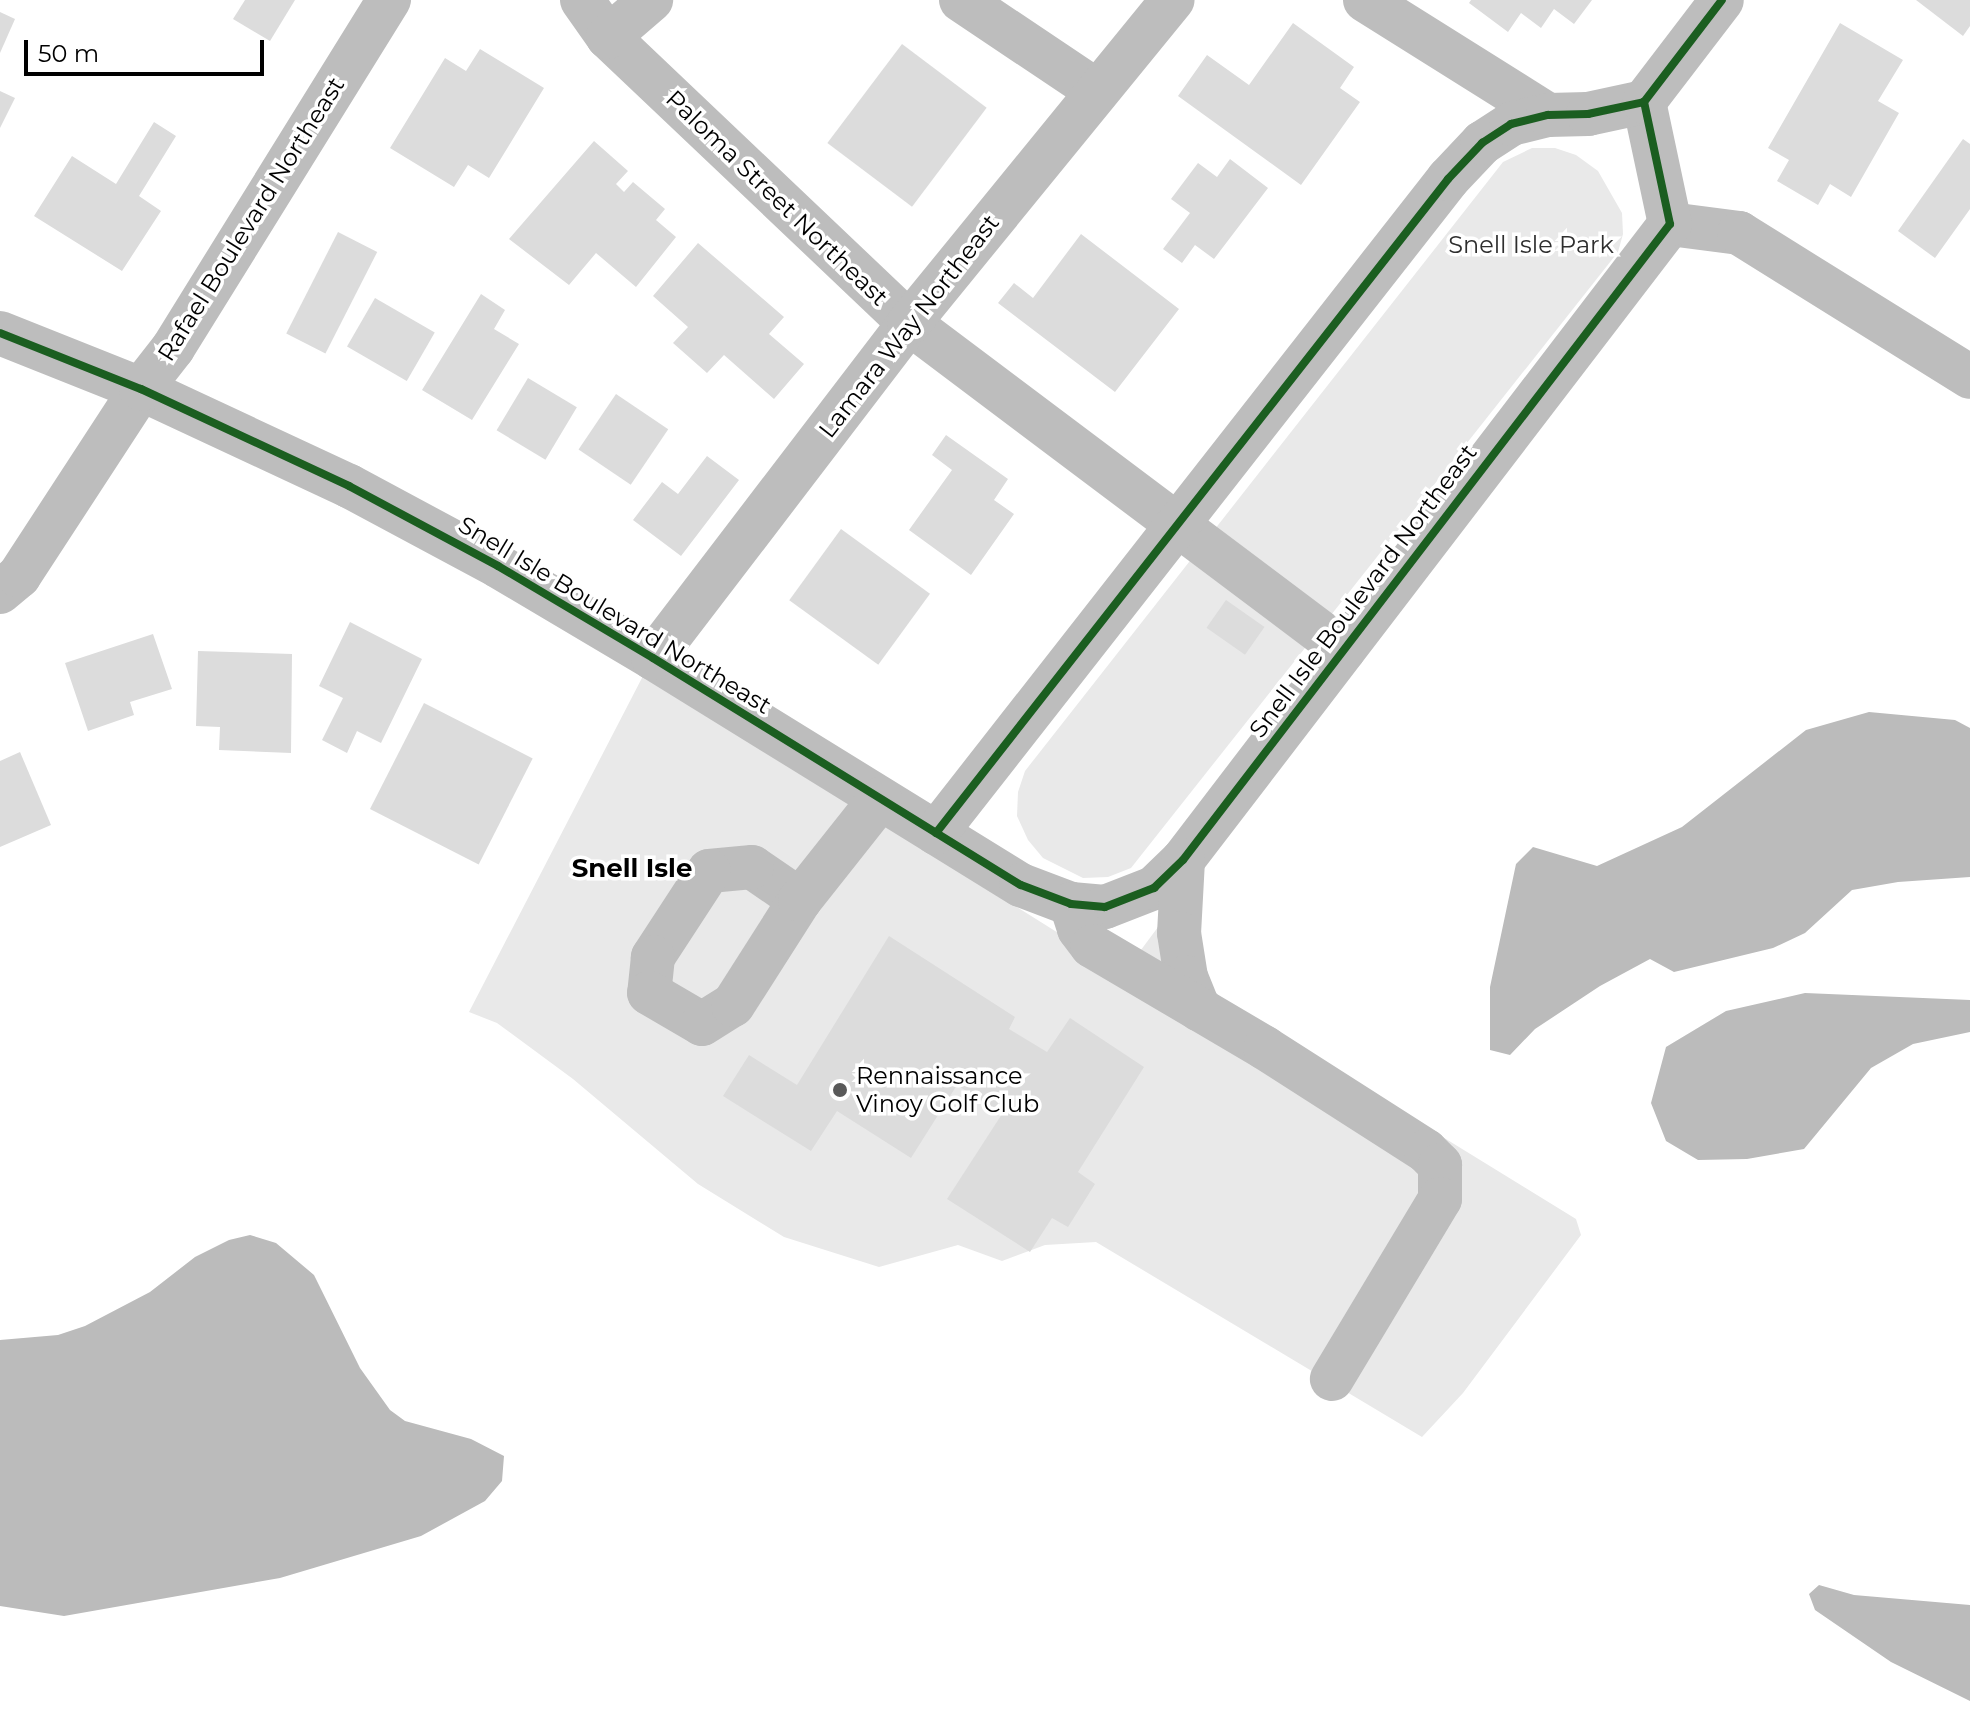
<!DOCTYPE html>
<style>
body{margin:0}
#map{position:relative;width:1970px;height:1733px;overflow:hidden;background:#fff;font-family:Montserrat,sans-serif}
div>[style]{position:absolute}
.green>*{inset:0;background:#e9e9e9}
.water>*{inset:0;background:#bbb}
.building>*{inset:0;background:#dcdcdc;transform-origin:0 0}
.minor>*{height:44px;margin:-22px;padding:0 22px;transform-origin:22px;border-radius:22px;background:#bdbdbd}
.cycleway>*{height:8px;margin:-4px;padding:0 4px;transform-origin:4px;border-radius:4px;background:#1b5e20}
.dots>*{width:22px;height:22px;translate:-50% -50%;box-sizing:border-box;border:4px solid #fff;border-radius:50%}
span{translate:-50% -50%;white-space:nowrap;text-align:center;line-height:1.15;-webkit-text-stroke:7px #fff;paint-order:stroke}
.street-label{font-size:24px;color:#000}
.park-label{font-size:24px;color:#2e2e2e}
.poi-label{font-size:24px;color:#000}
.left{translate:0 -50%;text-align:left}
.neighbourhood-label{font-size:26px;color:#000;font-weight:700}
.scale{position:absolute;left:24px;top:40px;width:240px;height:36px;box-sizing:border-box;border:4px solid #000;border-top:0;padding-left:10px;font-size:24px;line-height:28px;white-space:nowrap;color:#000;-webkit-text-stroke:6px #fff;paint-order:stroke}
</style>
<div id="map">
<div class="green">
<i style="clip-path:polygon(1532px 148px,1555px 148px,1576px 155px,1598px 171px,1622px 213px,1623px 234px,1618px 252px,1131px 868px,1108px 877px,1083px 878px,1043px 858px,1028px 840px,1017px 816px,1018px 792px,1025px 771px,1503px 162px)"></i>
<i style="clip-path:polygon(644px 674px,1111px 966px,1132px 962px,1164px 919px,1195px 971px,1228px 1005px,1576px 1219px,1581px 1235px,1463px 1393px,1422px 1437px,1096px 1242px,1045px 1245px,1002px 1261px,958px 1245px,879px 1267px,784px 1237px,698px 1184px,573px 1079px,497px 1023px,469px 1012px)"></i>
</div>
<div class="water">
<i style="clip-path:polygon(1869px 712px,1955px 720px,1970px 728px,1970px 877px,1898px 882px,1852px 890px,1805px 933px,1773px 948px,1674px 972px,1650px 959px,1600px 986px,1535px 1029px,1510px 1055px,1490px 1050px,1490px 987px,1516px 864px,1533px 847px,1597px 866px,1682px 827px,1806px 730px)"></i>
<i style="clip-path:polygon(1805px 993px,1970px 1000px,1970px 1032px,1913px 1044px,1871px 1068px,1804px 1149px,1747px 1159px,1698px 1160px,1666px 1141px,1651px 1103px,1666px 1047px,1726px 1011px)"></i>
<i style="clip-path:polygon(250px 1235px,276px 1243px,314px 1275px,360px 1368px,390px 1410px,405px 1421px,471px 1439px,504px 1456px,502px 1481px,485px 1501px,421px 1536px,280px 1578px,64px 1616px,0 1606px,0 1340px,58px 1335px,85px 1326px,150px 1292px,195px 1257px,229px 1240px)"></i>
<i style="clip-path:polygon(1819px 1585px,1854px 1595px,1970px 1605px,1970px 1701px,1891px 1662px,1815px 1610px,1809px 1594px)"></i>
</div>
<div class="building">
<i style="clip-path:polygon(245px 0,295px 0,270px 41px,233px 19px)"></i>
<i style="clip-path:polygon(1471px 0,1592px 0,1574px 24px,1554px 9px,1541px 28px,1521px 13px,1508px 32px,1469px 3px)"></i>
<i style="clip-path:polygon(1916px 0,1970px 0,1970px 26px,1963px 36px)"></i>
<i style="clip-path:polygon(0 12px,15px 19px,0 53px)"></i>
<i style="clip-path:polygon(1293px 23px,1354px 67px,1340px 88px,1360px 102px,1301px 185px,1178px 96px,1207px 55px,1249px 85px)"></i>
<i style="clip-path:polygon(1840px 23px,1903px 60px,1878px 101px,1899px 113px,1851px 197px,1830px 184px,1818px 205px,1777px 181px,1789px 160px,1768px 148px)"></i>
<i style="left:902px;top:44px;width:106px;height:124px;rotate:37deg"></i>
<i style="clip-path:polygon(480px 49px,544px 88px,489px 178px,468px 165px,454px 187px,390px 148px,445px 58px,466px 71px)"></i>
<i style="clip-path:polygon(0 91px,15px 98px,0 128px)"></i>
<i style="clip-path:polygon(154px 122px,176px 136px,139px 196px,161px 211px,122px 271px,34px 216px,72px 156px,116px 184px)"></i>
<i style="clip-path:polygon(1963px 139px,1970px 144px,1970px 209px,1935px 258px,1898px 231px)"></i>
<i style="clip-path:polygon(594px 141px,628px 171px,616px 184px,624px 192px,633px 182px,665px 209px,656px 220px,676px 237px,636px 287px,596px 253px,569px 285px,509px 239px)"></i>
<i style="clip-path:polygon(1230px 159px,1268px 188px,1214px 259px,1195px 245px,1182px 263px,1163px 249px,1190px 213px,1171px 199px,1198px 163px,1217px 177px)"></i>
<i style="left:338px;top:232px;width:44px;height:114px;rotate:27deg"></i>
<i style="clip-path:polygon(1081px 234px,1179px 309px,1115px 392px,998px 303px,1014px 283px,1033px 298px)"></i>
<i style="clip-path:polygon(698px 243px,784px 317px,769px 334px,804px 364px,774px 399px,724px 355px,707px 373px,673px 343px,688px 327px,653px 296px)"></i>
<i style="clip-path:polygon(481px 294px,505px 310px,494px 329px,519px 344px,472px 420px,422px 390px)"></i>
<i style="left:375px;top:298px;width:69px;height:56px;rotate:30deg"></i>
<i style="left:528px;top:378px;width:57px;height:61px;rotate:31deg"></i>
<i style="left:616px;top:394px;width:63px;height:67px;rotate:34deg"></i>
<i style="clip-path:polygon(946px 435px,1008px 479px,994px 500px,1014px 514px,971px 575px,909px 530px,952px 470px,932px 455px)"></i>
<i style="clip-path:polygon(707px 456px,739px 480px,681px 556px,633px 520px,662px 482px,678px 494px)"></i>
<i style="left:841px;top:529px;width:110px;height:88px;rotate:36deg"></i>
<i style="left:1226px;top:600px;width:47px;height:34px;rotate:35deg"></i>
<i style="clip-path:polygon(350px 622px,422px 659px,381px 743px,357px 731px,347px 753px,322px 740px,343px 698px,319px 686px)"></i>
<i style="clip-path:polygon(153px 634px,172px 689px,130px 702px,134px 715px,88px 731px,65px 663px)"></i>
<i style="clip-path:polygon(198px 651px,292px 654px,291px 753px,219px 750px,220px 727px,196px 726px)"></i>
<i style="left:424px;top:703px;width:122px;height:119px;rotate:27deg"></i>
<i style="clip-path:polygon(20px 752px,51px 825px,0 847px,0 761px)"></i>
<i style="clip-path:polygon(889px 936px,1015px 1017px,1009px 1029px,1047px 1052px,1070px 1018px,1144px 1067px,1078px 1172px,1095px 1184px,1068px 1227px,1052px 1218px,1030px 1252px,947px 1199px,1002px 1114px,957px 1085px,911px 1158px,837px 1111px,811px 1151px,723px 1096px,749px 1055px,797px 1085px)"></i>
</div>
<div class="minor">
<i style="left:582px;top:0;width:45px;rotate:54.9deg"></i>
<i style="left:608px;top:37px;width:415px;rotate:43.5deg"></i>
<i style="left:909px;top:323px;width:544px;rotate:36.93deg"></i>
<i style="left:961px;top:0;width:164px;rotate:33.8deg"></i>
<i style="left:1365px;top:0;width:216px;rotate:32.1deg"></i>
<i style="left:608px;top:37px;width:57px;rotate:-40.7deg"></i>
<i style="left:1670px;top:224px;width:70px;rotate:7.4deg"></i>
<i style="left:1739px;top:233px;width:272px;rotate:31.9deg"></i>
<i style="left:0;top:333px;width:152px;rotate:21.7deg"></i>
<i style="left:141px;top:389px;width:230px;rotate:25deg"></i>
<i style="left:349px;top:486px;width:169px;rotate:28.2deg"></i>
<i style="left:498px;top:566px;width:180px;rotate:30.7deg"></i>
<i style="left:653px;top:658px;width:432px;rotate:31.7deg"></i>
<i style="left:1021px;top:885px;width:53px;rotate:20.8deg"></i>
<i style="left:1071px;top:904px;width:34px;rotate:5deg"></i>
<i style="left:1105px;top:907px;width:53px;rotate:-21.2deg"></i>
<i style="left:1154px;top:888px;width:40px;rotate:-44deg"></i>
<i style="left:1183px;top:860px;width:801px;rotate:-52.56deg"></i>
<i style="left:1670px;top:224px;width:125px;rotate:-102deg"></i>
<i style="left:0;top:592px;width:25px;rotate:-40deg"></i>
<i style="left:19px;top:576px;width:223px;rotate:-56.9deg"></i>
<i style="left:141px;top:389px;width:52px;rotate:-52deg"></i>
<i style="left:173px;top:348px;width:410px;rotate:-58.2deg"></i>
<i style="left:653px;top:658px;width:422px;rotate:-52.6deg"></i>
<i style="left:909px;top:323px;width:417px;rotate:-50.8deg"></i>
<i style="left:936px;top:833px;width:831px;rotate:-51.94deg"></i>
<i style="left:1448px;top:179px;width:50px;rotate:-46.6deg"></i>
<i style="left:1482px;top:143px;width:35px;rotate:-33deg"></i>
<i style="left:1511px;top:124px;width:38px;rotate:-14deg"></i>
<i style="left:1548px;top:115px;width:40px;rotate:-1.4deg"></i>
<i style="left:1588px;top:114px;width:57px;rotate:-12.1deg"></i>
<i style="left:1644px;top:102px;width:128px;rotate:-52.6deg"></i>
<i style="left:1183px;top:860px;width:73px;rotate:93.1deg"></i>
<i style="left:1179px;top:933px;width:45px;rotate:81deg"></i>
<i style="left:1186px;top:977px;width:35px;rotate:68deg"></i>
<i style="left:800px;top:900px;width:58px;rotate:-145.5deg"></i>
<i style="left:752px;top:867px;width:43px;rotate:174.7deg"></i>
<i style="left:709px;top:871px;width:103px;rotate:123.1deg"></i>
<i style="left:653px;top:957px;width:36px;rotate:96deg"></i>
<i style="left:649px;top:993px;width:61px;rotate:30.3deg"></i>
<i style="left:702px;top:1024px;width:36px;rotate:-32deg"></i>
<i style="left:733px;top:1005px;width:125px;rotate:-57.5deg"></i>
<i style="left:800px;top:900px;width:129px;rotate:-51.6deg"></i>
<i style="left:1071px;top:904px;width:26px;rotate:72deg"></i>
<i style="left:1079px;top:929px;width:21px;rotate:53deg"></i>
<i style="left:1092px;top:946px;width:201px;rotate:30.5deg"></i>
<i style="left:1265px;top:1048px;width:191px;rotate:32.6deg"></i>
<i style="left:1426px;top:1151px;width:20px;rotate:45deg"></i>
<i style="left:1440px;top:1165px;width:34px;rotate:90deg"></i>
<i style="left:1440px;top:1199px;width:210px;rotate:121deg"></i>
</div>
<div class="cycleway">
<i style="left:0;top:333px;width:152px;rotate:21.7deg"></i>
<i style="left:141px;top:389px;width:230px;rotate:25deg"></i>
<i style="left:349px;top:486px;width:169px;rotate:28.2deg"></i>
<i style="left:498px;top:566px;width:180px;rotate:30.7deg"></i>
<i style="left:653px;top:658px;width:432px;rotate:31.7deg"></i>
<i style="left:1021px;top:885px;width:53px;rotate:20.8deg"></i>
<i style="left:1071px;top:904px;width:34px;rotate:5deg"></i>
<i style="left:1105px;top:907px;width:53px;rotate:-21.2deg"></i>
<i style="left:1154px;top:888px;width:40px;rotate:-44deg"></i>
<i style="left:1183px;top:860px;width:801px;rotate:-52.56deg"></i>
<i style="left:1670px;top:224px;width:125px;rotate:-102deg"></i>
<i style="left:936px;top:833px;width:831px;rotate:-51.94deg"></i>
<i style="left:1448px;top:179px;width:50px;rotate:-46.6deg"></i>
<i style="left:1482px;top:143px;width:35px;rotate:-33deg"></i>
<i style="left:1511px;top:124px;width:38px;rotate:-14deg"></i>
<i style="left:1548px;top:115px;width:40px;rotate:-1.4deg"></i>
<i style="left:1588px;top:114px;width:57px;rotate:-12.1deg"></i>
<i style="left:1644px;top:102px;width:128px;rotate:-52.6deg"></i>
</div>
<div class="dots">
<i style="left:840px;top:1090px;background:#595959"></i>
</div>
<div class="street-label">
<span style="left:777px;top:198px;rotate:44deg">Paloma Street Northeast</span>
<span style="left:251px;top:219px;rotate:-58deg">Rafael Boulevard Northeast</span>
<span style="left:909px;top:326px;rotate:-52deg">Lamara Way Northeast</span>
<span style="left:1363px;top:591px;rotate:-53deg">Snell Isle Boulevard Northeast</span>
<span style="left:615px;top:615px;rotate:31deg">Snell Isle Boulevard Northeast</span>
</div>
<div class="park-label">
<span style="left:1531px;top:245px">Snell Isle Park</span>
</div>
<div class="poi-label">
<span class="left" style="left:856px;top:1090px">Rennaissance<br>Vinoy Golf Club</span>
</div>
<div class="neighbourhood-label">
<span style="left:632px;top:869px">Snell Isle</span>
</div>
<div class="scale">50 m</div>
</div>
